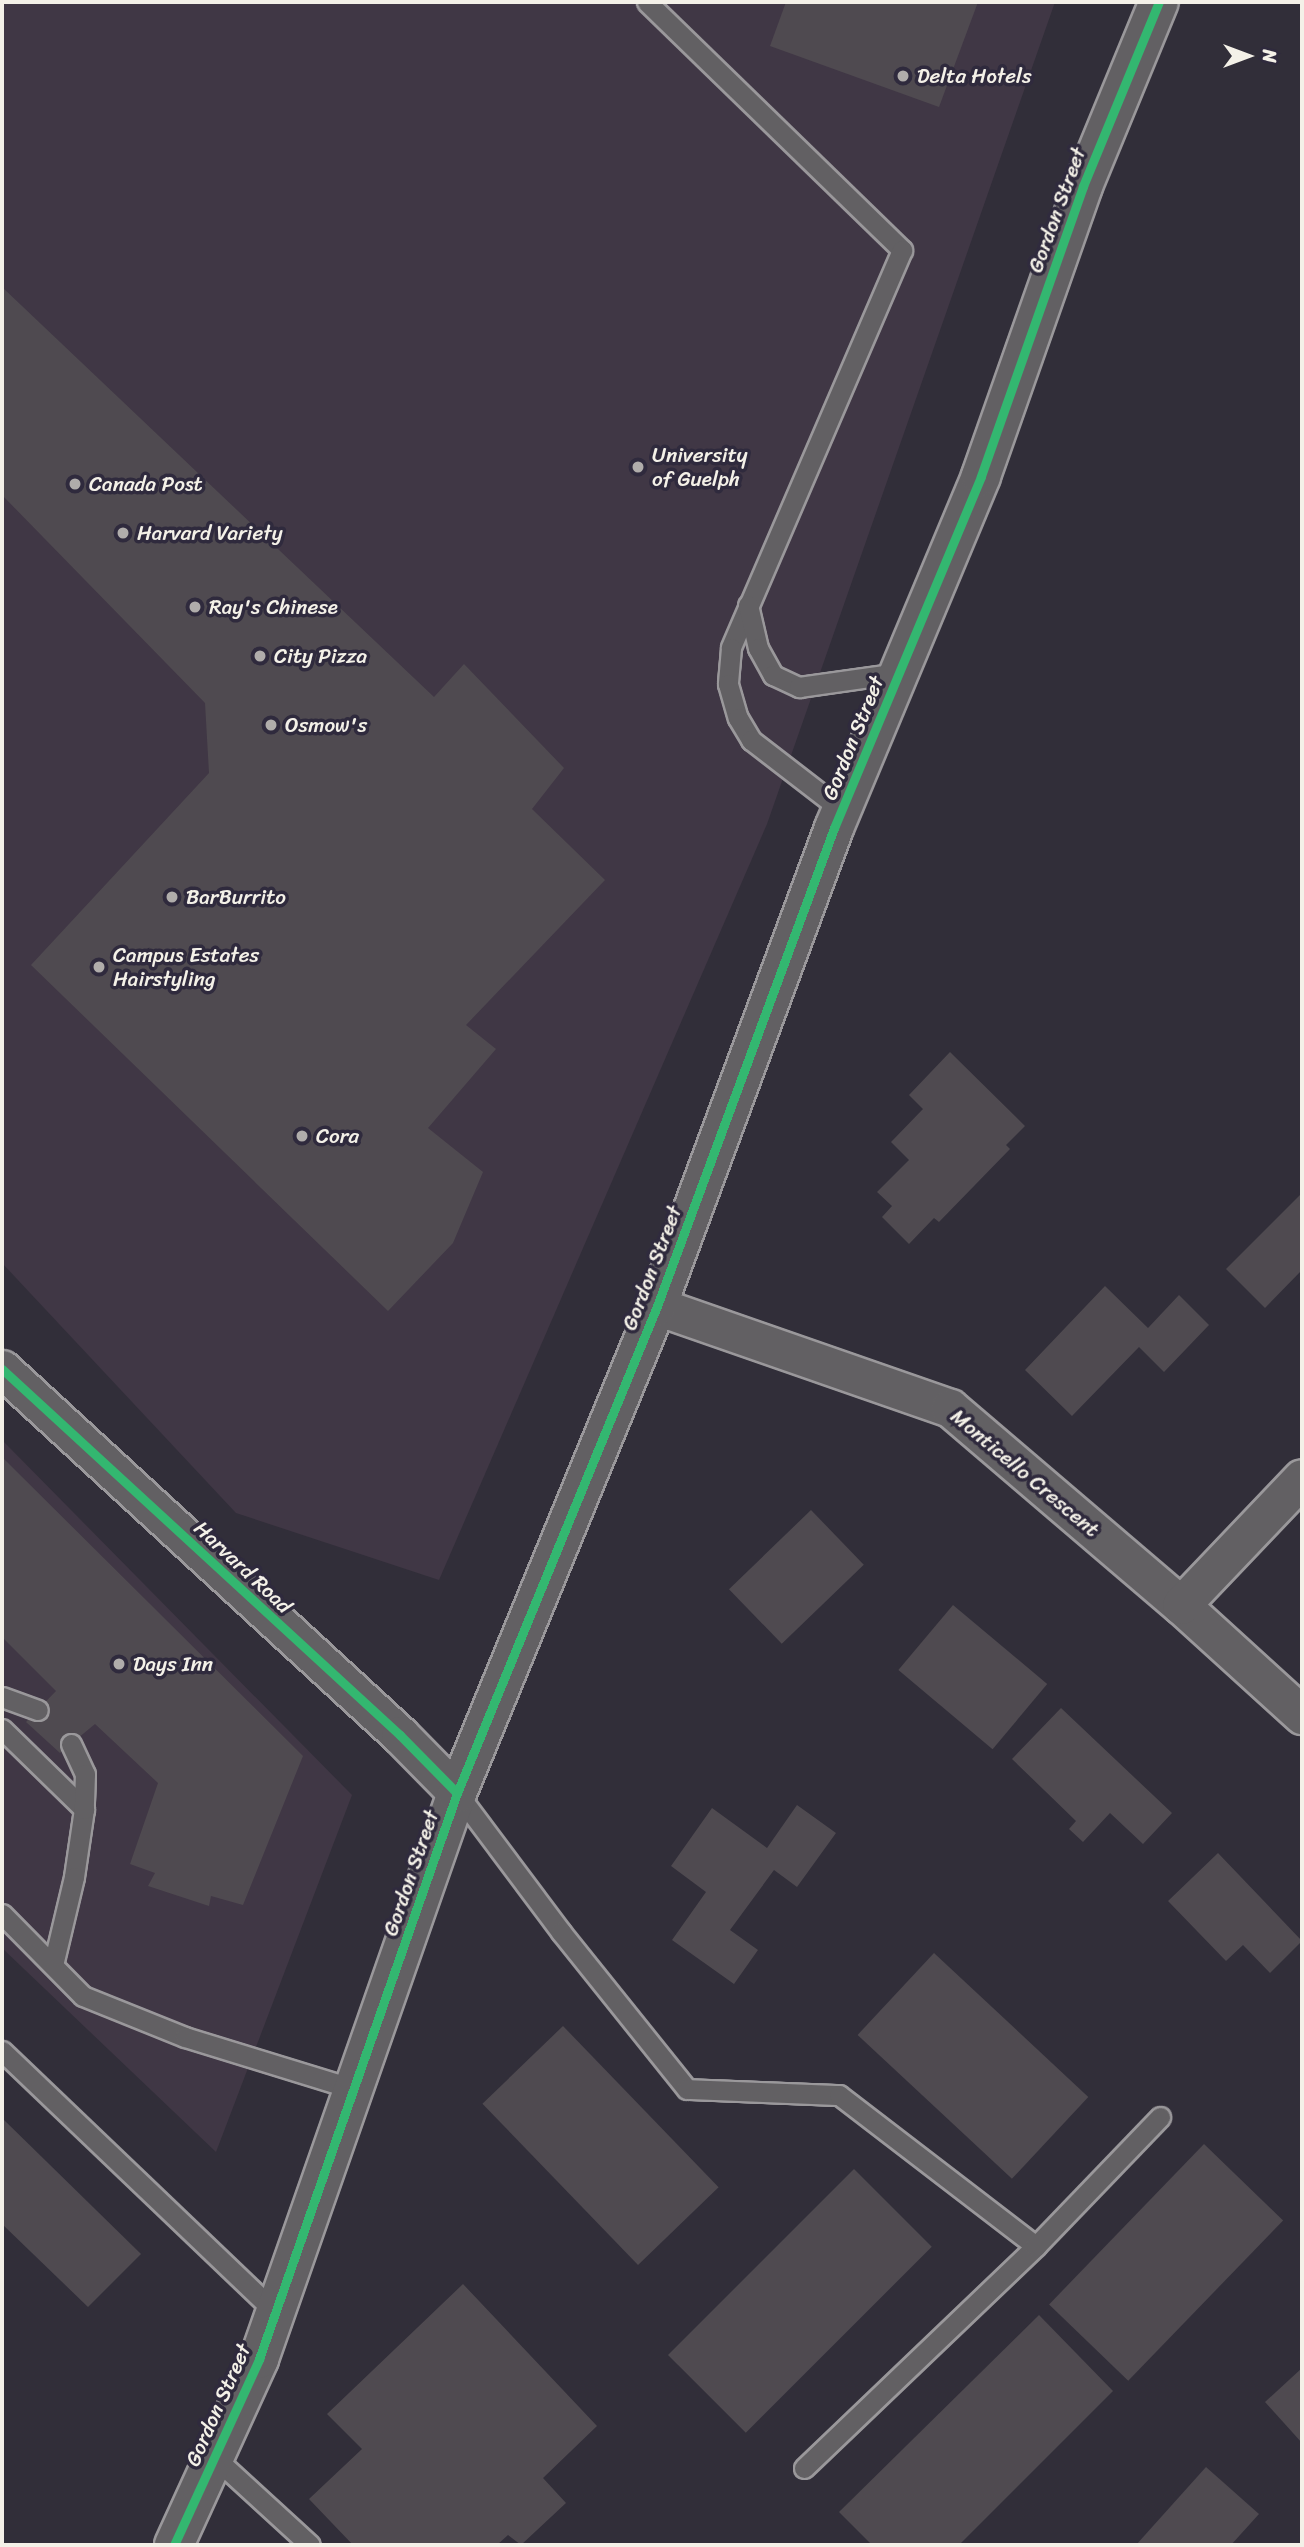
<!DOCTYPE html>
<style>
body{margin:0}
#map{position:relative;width:1304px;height:2547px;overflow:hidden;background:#312e39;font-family:Sriracha,sans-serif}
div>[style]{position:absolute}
.built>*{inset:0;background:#403745}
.building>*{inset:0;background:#4f4a50;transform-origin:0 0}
.roads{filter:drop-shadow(2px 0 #9a989b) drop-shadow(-2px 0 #9a989b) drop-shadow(0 2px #9a989b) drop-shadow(0 -2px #9a989b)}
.service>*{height:19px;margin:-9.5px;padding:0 9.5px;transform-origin:9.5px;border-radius:9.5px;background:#626063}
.minor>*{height:37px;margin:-18.5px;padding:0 18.5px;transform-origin:18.5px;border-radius:18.5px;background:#626063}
.secondary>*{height:38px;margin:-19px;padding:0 19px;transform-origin:19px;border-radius:19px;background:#626063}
.cycleway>*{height:9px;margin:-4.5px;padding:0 4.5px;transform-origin:4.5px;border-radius:4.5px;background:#33b770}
.dots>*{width:19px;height:19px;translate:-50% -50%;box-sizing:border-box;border:4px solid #2f2a3d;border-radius:50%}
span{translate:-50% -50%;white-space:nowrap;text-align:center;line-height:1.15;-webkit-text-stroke:7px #2f2a3d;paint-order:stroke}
.poi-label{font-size:21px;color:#f4f1e8}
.left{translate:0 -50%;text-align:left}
.street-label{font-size:21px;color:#f4f1e8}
.frame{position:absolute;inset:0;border:4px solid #f4f1e8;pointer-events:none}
.north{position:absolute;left:1213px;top:21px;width:70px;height:70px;-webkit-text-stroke:5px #2f2a3d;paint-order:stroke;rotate:90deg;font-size:19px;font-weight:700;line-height:28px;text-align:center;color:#f4f1e8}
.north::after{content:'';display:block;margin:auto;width:24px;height:32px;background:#f4f1e8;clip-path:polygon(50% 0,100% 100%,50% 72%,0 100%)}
</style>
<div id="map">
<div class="built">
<i style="clip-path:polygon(2px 2px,1055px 2px,767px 824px,439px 1580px,236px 1513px,2px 1263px)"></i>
<i style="clip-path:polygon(2px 1440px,352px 1795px,216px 2152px,2px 1948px)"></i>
</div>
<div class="building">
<i style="clip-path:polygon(786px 2px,978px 2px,939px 107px,770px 46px)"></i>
<i style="clip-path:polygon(2px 287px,434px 697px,464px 664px,564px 768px,532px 809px,605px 880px,466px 1025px,496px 1049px,428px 1128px,483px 1172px,453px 1243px,388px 1311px,31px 965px,209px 773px,205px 703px,2px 495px)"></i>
<i style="clip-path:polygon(950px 1052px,1025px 1126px,1006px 1145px,1010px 1149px,939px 1222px,934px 1218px,909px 1244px,882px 1217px,892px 1206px,877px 1192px,909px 1160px,891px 1142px,923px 1109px,909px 1095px)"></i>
<i style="clip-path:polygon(1302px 1193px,1302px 1270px,1265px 1308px,1226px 1269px)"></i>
<i style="clip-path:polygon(1105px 1286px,1148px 1328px,1179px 1295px,1209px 1325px,1164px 1372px,1139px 1347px,1072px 1416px,1025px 1370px)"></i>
<i style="clip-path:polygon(2px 1457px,303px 1756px,243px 1905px,211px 1896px,209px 1906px,148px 1886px,155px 1873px,130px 1864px,158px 1783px,95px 1724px,60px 1753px,26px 1722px,56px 1691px,2px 1637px)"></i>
<i style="left:811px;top:1510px;width:76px;height:114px;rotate:46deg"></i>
<i style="left:953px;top:1605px;width:123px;height:85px;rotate:40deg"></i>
<i style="clip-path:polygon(1061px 1708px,1172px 1813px,1143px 1844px,1110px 1813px,1083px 1842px,1069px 1829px,1076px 1821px,1012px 1759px)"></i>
<i style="clip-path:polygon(797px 1805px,836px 1833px,797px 1887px,774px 1870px,730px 1930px,758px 1950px,734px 1984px,672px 1940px,706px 1892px,671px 1866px,712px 1808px,767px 1848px)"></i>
<i style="clip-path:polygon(1218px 1853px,1302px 1941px,1270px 1973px,1243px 1945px,1226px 1961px,1168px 1901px)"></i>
<i style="left:934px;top:1953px;width:211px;height:112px;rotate:43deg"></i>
<i style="left:563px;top:2026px;width:224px;height:112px;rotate:46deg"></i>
<i style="clip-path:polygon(2px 2118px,141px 2254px,88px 2307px,2px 2224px)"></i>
<i style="left:1204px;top:2144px;width:110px;height:223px;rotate:44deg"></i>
<i style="left:854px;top:2169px;width:110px;height:263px;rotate:45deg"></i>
<i style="clip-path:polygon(463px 2284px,597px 2426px,543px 2478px,566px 2503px,521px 2545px,508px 2535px,497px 2545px,353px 2545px,309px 2499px,362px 2449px,327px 2414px)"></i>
<i style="clip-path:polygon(1039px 2315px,1113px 2391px,959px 2545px,872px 2545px,839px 2512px)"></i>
<i style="clip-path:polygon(1302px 2368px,1302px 2443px,1265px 2402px)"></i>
<i style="clip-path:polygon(1206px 2467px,1259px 2514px,1231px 2545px,1136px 2545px)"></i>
</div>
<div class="roads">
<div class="service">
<i style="left:647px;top:2px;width:356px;rotate:44.2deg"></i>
<i style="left:902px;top:250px;width:433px;rotate:113.3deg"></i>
<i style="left:731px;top:648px;width:36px;rotate:95deg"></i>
<i style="left:728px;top:684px;width:35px;rotate:74deg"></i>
<i style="left:738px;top:718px;width:26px;rotate:59deg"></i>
<i style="left:751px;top:740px;width:115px;rotate:37.6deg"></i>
<i style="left:748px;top:605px;width:44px;rotate:76.9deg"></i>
<i style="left:758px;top:648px;width:31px;rotate:61deg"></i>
<i style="left:773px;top:675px;width:29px;rotate:25deg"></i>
<i style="left:799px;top:687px;width:101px;rotate:-8deg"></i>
<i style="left:2px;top:1697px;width:38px;rotate:20deg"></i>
<i style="left:2px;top:1729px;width:115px;rotate:44.3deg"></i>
<i style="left:84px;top:1809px;width:69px;rotate:98.4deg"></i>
<i style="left:74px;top:1877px;width:90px;rotate:103.4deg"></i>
<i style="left:71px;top:1744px;width:33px;rotate:65deg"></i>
<i style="left:85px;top:1774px;width:35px;rotate:92deg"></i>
<i style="left:457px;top:1793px;width:174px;rotate:53.2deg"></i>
<i style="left:561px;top:1932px;width:201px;rotate:51.3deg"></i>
<i style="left:687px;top:2089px;width:152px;rotate:2.3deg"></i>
<i style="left:839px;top:2095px;width:248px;rotate:37.5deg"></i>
<i style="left:2px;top:1914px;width:115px;rotate:45.4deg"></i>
<i style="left:83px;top:1996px;width:110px;rotate:21.9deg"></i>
<i style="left:185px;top:2037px;width:177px;rotate:17.1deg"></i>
<i style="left:2px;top:2051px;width:379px;rotate:43.7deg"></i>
<i style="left:214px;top:2457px;width:130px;rotate:42.5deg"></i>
<i style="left:804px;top:2468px;width:321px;rotate:-43.7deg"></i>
<i style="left:1036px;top:2246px;width:179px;rotate:-46.1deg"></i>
</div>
<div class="minor">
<i style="left:657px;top:1306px;width:310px;rotate:19.2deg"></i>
<i style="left:950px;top:1408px;width:304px;rotate:40.5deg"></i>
<i style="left:1181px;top:1605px;width:164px;rotate:42.3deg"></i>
<i style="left:2px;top:1369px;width:541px;rotate:42.6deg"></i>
<i style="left:400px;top:1735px;width:81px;rotate:45.5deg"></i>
<i style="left:1181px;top:1605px;width:175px;rotate:-46.4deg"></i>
</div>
<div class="secondary">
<i style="left:174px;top:2545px;width:205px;rotate:-65.4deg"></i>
<i style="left:259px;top:2359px;width:600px;rotate:-70.72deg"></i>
<i style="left:457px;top:1793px;width:526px;rotate:-67.67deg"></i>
<i style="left:657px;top:1306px;width:510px;rotate:-69.68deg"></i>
<i style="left:834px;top:828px;width:381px;rotate:-67.3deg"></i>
<i style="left:981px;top:476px;width:307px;rotate:-70.6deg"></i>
<i style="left:1083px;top:186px;width:199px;rotate:-67.6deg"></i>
</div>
</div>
<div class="cycleway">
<i style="left:2px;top:1369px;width:541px;rotate:42.6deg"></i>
<i style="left:400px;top:1735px;width:81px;rotate:45.5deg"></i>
<i style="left:174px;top:2545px;width:205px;rotate:-65.4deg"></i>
<i style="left:259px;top:2359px;width:600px;rotate:-70.72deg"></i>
<i style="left:457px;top:1793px;width:526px;rotate:-67.67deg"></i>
<i style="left:657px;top:1306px;width:510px;rotate:-69.68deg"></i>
<i style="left:834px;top:828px;width:381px;rotate:-67.3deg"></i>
<i style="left:981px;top:476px;width:307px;rotate:-70.6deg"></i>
<i style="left:1083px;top:186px;width:199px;rotate:-67.6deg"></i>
</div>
<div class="dots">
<i style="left:903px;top:76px;background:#b0adab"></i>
<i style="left:638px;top:467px;background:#b0adab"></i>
<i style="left:75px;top:484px;background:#b0adab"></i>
<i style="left:123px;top:533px;background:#b0adab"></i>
<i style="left:195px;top:607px;background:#b0adab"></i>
<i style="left:260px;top:656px;background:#b0adab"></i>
<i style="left:271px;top:725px;background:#b0adab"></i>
<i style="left:172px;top:897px;background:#b0adab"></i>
<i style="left:99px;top:967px;background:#b0adab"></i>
<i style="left:302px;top:1136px;background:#b0adab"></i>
<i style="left:119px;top:1664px;background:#b0adab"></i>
</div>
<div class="poi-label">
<span class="left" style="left:917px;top:76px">Delta Hotels</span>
<span class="left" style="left:652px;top:467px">University<br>of Guelph</span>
<span class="left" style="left:89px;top:484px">Canada Post</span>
<span class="left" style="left:137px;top:533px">Harvard Variety</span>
<span class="left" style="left:209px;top:607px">Ray's Chinese</span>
<span class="left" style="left:274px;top:656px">City Pizza</span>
<span class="left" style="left:285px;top:725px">Osmow's</span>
<span class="left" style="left:186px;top:897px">BarBurrito</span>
<span class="left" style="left:113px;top:967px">Campus Estates<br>Hairstyling</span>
<span class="left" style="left:316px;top:1136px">Cora</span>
<span class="left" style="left:133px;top:1664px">Days Inn</span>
</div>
<div class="street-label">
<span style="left:1057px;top:210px;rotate:-70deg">Gordon Street</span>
<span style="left:853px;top:738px;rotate:-68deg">Gordon Street</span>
<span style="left:652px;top:1268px;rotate:-69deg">Gordon Street</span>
<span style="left:1025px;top:1473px;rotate:40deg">Monticello Crescent</span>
<span style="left:243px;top:1567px;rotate:43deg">Harvard Road</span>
<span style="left:411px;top:1873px;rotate:-71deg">Gordon Street</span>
<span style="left:218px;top:2405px;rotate:-66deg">Gordon Street</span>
</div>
<div class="frame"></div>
<div class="north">N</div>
</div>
